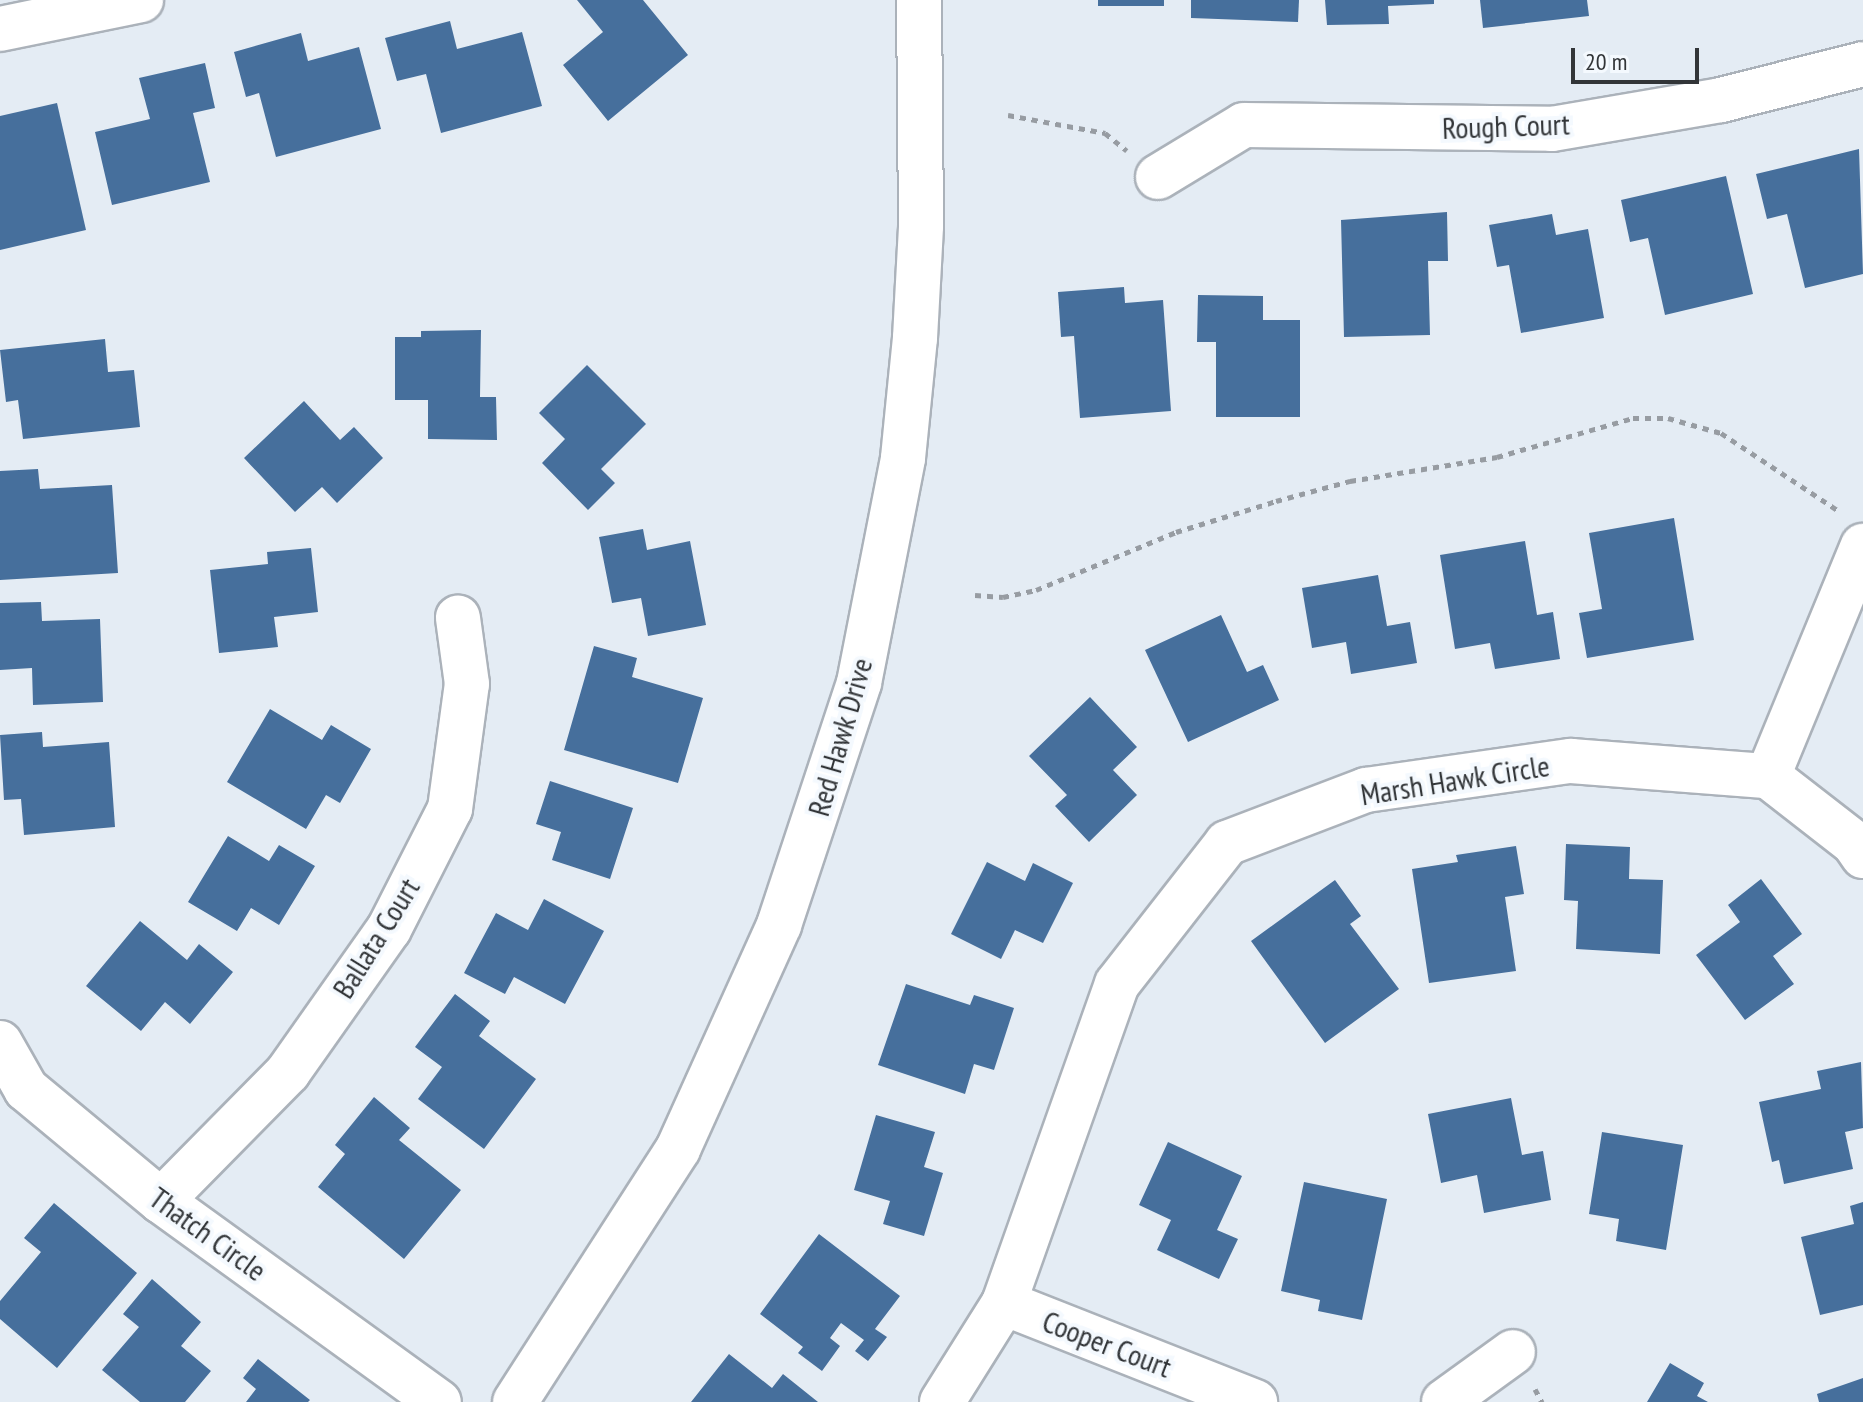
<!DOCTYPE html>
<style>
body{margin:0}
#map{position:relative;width:1863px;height:1402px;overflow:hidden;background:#e4ecf4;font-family:"PT Sans Narrow",sans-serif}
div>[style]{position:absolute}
.building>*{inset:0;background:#466f9c;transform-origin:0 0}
.path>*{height:5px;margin-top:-2.5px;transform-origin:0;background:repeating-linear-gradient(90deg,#979ca2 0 6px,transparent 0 12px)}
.roads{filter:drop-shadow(2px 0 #abb2ba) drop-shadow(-2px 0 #abb2ba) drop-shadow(0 2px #abb2ba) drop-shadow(0 -2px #abb2ba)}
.minor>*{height:44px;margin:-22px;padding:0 22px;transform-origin:22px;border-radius:22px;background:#fff}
.tertiary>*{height:44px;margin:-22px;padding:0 22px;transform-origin:22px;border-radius:22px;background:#fff}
span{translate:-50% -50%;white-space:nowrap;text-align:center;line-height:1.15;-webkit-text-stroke:8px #f4f9fe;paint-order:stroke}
.street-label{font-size:30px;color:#323538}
.scale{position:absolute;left:1571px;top:48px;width:128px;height:36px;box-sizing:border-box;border:4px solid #323538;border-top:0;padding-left:10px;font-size:24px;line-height:28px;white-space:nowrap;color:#323538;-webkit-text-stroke:6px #f4f9fe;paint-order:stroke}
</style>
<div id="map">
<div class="building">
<i style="clip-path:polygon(577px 0,643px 0,688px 55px,608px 121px,563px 65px,603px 32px)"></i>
<i style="left:1098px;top:0;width:66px;height:6px"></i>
<i style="clip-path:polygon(1191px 0,1299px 0,1298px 22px,1191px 18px)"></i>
<i style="clip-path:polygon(1325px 0,1434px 0,1434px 4px,1388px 6px,1389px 24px,1327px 25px)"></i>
<i style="clip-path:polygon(1480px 0,1587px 0,1589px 16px,1483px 28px)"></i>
<i style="clip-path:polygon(450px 21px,457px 49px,522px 32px,542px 106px,441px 133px,426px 74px,397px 81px,385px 38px)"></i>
<i style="clip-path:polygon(301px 33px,308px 61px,359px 47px,381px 129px,276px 157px,259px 93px,246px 97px,234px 52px)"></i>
<i style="clip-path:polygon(205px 63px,215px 108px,193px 113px,210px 182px,112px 205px,95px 132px,150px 119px,139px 78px)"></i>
<i style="clip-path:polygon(57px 103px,86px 230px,0 250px,0 116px)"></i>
<i style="clip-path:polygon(1859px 149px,1863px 274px,1805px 288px,1787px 214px,1767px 219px,1756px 174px)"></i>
<i style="clip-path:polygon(1726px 176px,1753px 294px,1665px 315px,1648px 238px,1630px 242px,1621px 200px)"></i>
<i style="clip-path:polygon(1447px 212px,1448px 261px,1428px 261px,1430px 335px,1344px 337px,1341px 220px)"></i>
<i style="clip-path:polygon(1552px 214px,1556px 235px,1588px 229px,1604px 318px,1521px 333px,1509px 265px,1497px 267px,1489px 225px)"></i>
<i style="clip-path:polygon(1124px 287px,1125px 303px,1163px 300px,1171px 411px,1080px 418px,1074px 336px,1061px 337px,1058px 292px)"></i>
<i style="clip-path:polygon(1198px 295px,1263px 296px,1263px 320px,1300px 320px,1300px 417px,1216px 417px,1216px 342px,1197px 342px)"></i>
<i style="clip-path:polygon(481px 330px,480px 397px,496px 397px,497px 440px,428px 439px,428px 400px,395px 400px,395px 337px,421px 337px,421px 331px)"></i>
<i style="clip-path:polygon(105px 339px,108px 372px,134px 370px,140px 427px,23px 439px,18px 400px,6px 402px,0 350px)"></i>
<i style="clip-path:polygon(587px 365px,646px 424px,601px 469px,615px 483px,588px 510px,542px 463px,565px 439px,539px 413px)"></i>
<i style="clip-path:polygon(304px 401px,340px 440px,354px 427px,383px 458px,337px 503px,322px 487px,295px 512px,244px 458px)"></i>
<i style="clip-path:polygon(38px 469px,40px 489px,112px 485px,118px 573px,0 580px,0 471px)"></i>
<i style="clip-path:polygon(1674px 518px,1694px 640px,1587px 658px,1579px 613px,1602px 609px,1589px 533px)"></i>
<i style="clip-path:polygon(643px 529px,647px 550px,690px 541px,706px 625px,648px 636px,641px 598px,612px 603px,599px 537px)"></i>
<i style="clip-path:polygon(1525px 541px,1537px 615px,1553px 612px,1560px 659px,1495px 669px,1490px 643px,1455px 649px,1440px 555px)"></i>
<i style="clip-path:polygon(311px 548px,318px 612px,274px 617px,278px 647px,219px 653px,210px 570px,268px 564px,267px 552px)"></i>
<i style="clip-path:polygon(1378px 575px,1387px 626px,1410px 622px,1417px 663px,1351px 674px,1346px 642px,1312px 648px,1302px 588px)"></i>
<i style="clip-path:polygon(41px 602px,42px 621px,100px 619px,103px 702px,33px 705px,32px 668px,0 670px,0 603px)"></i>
<i style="clip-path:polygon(1221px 615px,1247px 672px,1263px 665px,1279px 700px,1188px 742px,1145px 650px)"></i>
<i style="clip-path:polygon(594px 646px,637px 658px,632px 677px,703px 698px,678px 783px,564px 750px)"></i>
<i style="clip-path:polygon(1090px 697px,1137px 747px,1113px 770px,1137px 795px,1089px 842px,1055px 806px,1067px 795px,1029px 756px)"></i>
<i style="clip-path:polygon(270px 709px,322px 740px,331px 725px,371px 749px,340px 803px,326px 795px,306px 829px,227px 782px)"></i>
<i style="clip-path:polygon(42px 732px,43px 747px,109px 742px,115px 827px,24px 835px,21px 799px,4px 800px,0 735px)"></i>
<i style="clip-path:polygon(550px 781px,633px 808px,610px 879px,552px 860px,561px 832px,536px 824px)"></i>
<i style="clip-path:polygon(228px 836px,269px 861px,279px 845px,315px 866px,279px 925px,251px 908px,237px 931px,188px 902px)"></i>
<i style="clip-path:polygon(1566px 844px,1630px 847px,1629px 879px,1663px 880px,1660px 954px,1576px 949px,1578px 901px,1564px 900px)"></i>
<i style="clip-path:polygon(1516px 846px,1524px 894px,1505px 897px,1516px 971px,1429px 983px,1412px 869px,1458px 862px,1456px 855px)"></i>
<i style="clip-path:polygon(987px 862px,1025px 881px,1033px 863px,1073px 883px,1043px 943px,1015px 930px,1001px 959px,951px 934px)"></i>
<i style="clip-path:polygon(1761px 879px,1802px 934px,1773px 956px,1794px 984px,1745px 1020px,1696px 955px,1740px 922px,1728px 905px)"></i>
<i style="clip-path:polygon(1335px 880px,1361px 916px,1350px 924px,1399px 989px,1325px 1043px,1251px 941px)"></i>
<i style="clip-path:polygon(544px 899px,604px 931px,565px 1004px,514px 977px,505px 994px,464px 973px,496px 913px,528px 930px)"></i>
<i style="clip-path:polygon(140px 921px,187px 960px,199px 944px,233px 972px,190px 1024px,165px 1002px,141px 1031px,86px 986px)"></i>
<i style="clip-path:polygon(906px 984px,970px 1005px,974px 995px,1014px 1008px,994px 1070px,974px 1064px,965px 1094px,878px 1065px)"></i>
<i style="clip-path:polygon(455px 994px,490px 1021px,479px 1036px,536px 1079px,484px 1149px,418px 1099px,442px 1067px,415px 1047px)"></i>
<i style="clip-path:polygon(1861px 1062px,1863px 1128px,1845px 1132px,1853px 1169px,1784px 1184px,1779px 1160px,1772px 1162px,1759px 1102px,1821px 1089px,1817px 1071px)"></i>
<i style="clip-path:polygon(374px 1097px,410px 1128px,399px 1140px,461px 1190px,404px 1259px,318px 1187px,345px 1154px,335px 1145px)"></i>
<i style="clip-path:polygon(1511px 1098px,1522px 1155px,1543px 1151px,1551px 1200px,1484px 1213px,1477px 1175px,1441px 1183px,1428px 1114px)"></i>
<i style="clip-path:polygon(876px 1115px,935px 1132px,924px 1167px,943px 1173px,924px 1236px,883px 1224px,890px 1201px,854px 1190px)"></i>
<i style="clip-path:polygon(1602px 1132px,1683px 1145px,1666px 1250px,1616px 1241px,1619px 1219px,1589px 1214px)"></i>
<i style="clip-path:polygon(1168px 1142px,1242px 1176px,1217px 1230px,1238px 1239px,1219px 1279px,1157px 1250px,1171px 1220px,1139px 1205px)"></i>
<i style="clip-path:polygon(1304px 1182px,1387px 1199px,1362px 1320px,1318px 1311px,1320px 1300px,1281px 1291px)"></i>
<i style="clip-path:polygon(1863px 1202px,1863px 1305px,1820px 1315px,1801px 1237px,1854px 1224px,1850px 1206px)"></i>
<i style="clip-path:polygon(54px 1203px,137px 1273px,57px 1368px,0 1319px,0 1301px,41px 1252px,24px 1238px)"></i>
<i style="clip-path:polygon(819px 1234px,900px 1296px,875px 1329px,887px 1337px,868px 1361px,855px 1351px,864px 1340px,841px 1323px,830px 1338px,840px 1346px,822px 1371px,798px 1353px,803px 1347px,760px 1314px)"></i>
<i style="clip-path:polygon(152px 1279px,201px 1322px,181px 1346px,211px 1371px,185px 1402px,140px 1402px,102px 1370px,139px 1327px,123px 1314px)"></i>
<i style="clip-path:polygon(729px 1354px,772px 1388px,783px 1374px,818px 1402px,691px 1402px)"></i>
<i style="clip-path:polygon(258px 1359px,310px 1400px,308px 1402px,246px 1402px,256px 1389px,243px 1378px)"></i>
<i style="clip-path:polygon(1670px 1363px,1704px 1383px,1697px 1396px,1708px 1402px,1647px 1402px)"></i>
<i style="clip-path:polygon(1863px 1378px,1863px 1402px,1819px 1402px,1817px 1394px)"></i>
</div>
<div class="path">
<i style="left:1008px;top:115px;width:99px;rotate:10.5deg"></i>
<i style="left:1105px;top:133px;width:28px;rotate:39deg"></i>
<i style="left:975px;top:595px;width:28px;rotate:4deg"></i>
<i style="left:1003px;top:597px;width:34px;rotate:-12deg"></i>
<i style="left:1036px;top:590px;width:152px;rotate:-22.5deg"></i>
<i style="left:1176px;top:532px;width:105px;rotate:-17.2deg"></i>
<i style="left:1276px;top:501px;width:77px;rotate:-15.1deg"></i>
<i style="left:1350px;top:481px;width:149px;rotate:-9.3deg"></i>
<i style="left:1497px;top:457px;width:141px;rotate:-16deg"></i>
<i style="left:1633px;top:418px;width:35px"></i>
<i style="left:1668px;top:418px;width:55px;rotate:15.8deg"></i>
<i style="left:1721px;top:433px;width:141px;rotate:33.5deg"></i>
<i style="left:1535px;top:1389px;width:15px;rotate:62deg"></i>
</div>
<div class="roads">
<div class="minor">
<i style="left:0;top:29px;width:144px;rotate:-11.6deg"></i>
<i style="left:1158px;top:177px;width:100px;rotate:-31.2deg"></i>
<i style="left:1244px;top:125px;width:308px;rotate:0.7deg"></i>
<i style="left:1552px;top:129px;width:171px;rotate:-9.7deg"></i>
<i style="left:1721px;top:100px;width:146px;rotate:-14.2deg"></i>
<i style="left:1768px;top:776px;width:249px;rotate:-67.6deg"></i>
<i style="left:0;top:1043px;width:53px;rotate:60.5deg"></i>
<i style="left:26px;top:1089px;width:175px;rotate:39.7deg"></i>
<i style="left:161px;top:1201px;width:343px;rotate:35.9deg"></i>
<i style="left:161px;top:1201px;width:181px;rotate:-45.4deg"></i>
<i style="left:288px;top:1072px;width:175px;rotate:-54.8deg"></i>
<i style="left:389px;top:929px;width:135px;rotate:-63.1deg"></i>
<i style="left:450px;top:809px;width:126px;rotate:-82.3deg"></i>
<i style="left:467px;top:684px;width:67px;rotate:-97.8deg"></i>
<i style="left:1004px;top:1303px;width:270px;rotate:21.5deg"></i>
<i style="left:942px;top:1402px;width:117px;rotate:-57.9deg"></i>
<i style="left:1004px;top:1303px;width:338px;rotate:-70.5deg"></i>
<i style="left:1117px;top:984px;width:179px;rotate:-52deg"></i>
<i style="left:1227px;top:843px;width:149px;rotate:-20.9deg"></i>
<i style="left:1366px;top:790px;width:207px;rotate:-8.1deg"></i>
<i style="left:1571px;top:761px;width:198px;rotate:4.4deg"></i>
<i style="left:1768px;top:776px;width:109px;rotate:37.9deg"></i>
<i style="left:1854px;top:843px;width:16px;rotate:55deg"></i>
<i style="left:1444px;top:1402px;width:85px;rotate:-35.9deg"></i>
</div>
<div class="tertiary">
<i style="left:515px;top:1402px;width:301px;rotate:-57.2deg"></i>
<i style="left:678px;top:1149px;width:246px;rotate:-65.7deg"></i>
<i style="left:779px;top:925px;width:255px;rotate:-71.7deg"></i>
<i style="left:859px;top:683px;width:229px;rotate:-78.9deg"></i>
<i style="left:903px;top:458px;width:121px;rotate:-84.3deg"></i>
<i style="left:915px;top:338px;width:112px;rotate:-86.9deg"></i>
<i style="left:921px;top:226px;width:226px;rotate:-90.5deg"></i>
</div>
</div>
<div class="street-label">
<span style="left:1506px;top:126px;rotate:-2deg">Rough Court</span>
<span style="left:840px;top:737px;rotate:-74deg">Red Hawk Drive</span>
<span style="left:1455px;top:780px;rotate:-9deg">Marsh Hawk Circle</span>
<span style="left:376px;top:938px;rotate:-58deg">Ballata Court</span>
<span style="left:208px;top:1234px;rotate:36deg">Thatch Circle</span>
<span style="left:1107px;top:1344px;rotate:21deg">Cooper Court</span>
</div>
<div class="scale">20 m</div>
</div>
